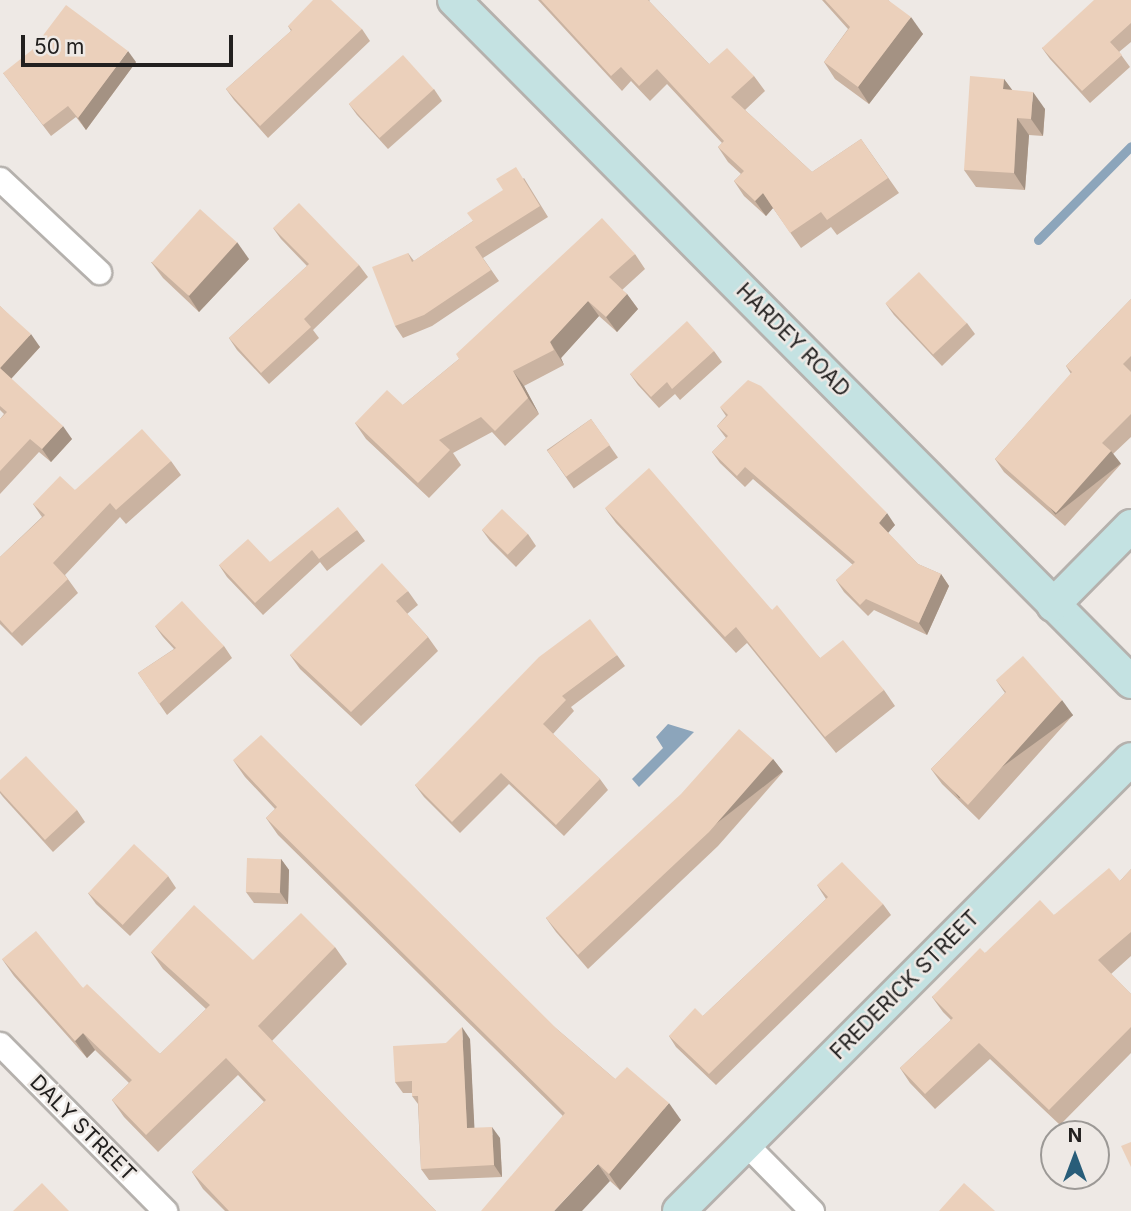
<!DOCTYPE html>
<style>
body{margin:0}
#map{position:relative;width:1131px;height:1211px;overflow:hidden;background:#eee9e5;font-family:Inter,sans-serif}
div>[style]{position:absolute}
.water>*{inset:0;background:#8ca5bb}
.stream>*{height:9px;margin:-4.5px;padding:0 4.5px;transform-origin:4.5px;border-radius:4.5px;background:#8ca5bb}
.roads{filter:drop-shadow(2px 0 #b5b1ad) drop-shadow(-2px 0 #b5b1ad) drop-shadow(0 2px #b5b1ad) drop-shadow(0 -2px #b5b1ad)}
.street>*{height:23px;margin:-11.5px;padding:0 11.5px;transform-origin:11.5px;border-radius:11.5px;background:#fff}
.secondary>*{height:32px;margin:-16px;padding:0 16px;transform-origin:16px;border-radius:16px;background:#c4e2e2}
.wall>*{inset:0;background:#cab3a1;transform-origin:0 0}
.shaded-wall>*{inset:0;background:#a49283;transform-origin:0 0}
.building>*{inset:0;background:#ebd0bb;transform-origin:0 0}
span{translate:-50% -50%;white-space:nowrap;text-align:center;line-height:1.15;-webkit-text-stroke:5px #eee9e5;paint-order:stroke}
.street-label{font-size:21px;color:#22201f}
.north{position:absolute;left:1040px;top:1120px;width:70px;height:70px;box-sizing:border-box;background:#eee9e5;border:2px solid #9c9996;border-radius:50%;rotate:0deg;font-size:19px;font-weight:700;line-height:28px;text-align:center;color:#22201f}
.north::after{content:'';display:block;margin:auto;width:24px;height:32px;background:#285d79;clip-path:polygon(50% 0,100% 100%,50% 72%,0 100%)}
.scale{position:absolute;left:21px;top:35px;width:212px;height:32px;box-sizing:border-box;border:4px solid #22201f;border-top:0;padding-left:9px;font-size:21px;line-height:24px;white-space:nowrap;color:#22201f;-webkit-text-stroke:5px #eee9e5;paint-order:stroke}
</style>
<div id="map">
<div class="water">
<i style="clip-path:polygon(668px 724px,694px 732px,639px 787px,632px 779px,663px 748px,656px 737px)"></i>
</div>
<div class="stream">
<i style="left:1038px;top:240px;width:132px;rotate:-45.3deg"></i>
</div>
<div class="roads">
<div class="street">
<i style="left:0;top:179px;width:136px;rotate:43.2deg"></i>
<i style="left:0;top:1044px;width:235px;rotate:45.3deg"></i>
<i style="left:744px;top:1142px;width:97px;rotate:45.4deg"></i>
</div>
<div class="secondary">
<i style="left:454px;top:0;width:961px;rotate:45.21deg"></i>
<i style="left:1053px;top:605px;width:111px;rotate:-45.4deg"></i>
<i style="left:679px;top:1211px;width:639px;rotate:-45deg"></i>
</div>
</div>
<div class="wall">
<i style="clip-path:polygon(538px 0,650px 0,649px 1px,709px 64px,754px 76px,765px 91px,745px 110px,812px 172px,861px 139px,899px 193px,837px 235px,831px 227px,801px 248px,773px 208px,766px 216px,744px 196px,734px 181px,741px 174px,728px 162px,718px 147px,722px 143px,667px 84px,650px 101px,631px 81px,622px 91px)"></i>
<i style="clip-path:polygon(822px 0,888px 0,923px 34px,869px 104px,835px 79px,824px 62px,848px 29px)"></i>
<i style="clip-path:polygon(1131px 0,1131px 42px,1119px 52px,1130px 67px,1090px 103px,1050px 59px,1042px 48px)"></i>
<i style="clip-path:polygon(288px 26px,362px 29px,370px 41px,268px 138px,234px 100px,226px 89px,291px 31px)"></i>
<i style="clip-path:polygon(136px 62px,86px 130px,76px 117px,51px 136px,3px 73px)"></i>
<i style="clip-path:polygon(1004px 79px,1012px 90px,1045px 109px,1043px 136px,1029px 135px,1025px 190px,976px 187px,964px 170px)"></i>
<i style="clip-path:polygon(434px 89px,442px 101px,388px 149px,357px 115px,349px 104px)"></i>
<i style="clip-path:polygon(524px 178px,548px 217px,483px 258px,499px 281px,432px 326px,403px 338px,395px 326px,408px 253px,414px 261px,473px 221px)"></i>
<i style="clip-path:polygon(273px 228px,359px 265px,368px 277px,313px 330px,319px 338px,269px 384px,237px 350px,229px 338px,307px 266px,281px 239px)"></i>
<i style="clip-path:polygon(635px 254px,645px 269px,622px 290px,627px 294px,638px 309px,617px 332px,599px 316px,561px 358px,564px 365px,524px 386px,539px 414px,505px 446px,492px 432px,453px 453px,461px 465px,429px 498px,366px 439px,355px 423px,403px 405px,459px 359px)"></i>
<i style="clip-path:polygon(249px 259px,199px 312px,163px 278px,151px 262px)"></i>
<i style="clip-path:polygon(1131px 299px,1131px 437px,1113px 454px,1121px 464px,1065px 526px,1004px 472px,995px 459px,1071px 374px,1066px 366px)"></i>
<i style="clip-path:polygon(886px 304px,967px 323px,975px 334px,942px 366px,894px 315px)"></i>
<i style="clip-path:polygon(0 306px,40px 347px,11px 379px,72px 439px,51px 462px,39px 452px,0 494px,0 419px,4px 414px,0 410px)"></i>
<i style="clip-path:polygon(714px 351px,722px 362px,680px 400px,675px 394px,659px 408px,638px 385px,630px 374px)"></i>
<i style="clip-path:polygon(720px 407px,895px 525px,888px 533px,918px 564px,941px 574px,949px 586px,927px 635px,874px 610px,868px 616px,844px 592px,836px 580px,853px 565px,753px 479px,745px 487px,720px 463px,712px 452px,726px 438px,717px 426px,726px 416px)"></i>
<i style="left:591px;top:419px;width:47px;height:54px;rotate:55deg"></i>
<i style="clip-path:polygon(171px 461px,181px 475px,126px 524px,120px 517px,65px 575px,78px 593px,22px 646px,0 624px,0 557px,42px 517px,33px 504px,75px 490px)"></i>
<i style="clip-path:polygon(605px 508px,772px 610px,820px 658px,884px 690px,895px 706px,836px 753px,747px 643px,736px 653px,616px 523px)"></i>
<i style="clip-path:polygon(357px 530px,365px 541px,327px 571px,320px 562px,263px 615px,227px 577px,219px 565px,270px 562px)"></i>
<i style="clip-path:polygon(482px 530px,528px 534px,536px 546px,516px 567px,490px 541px)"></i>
<i style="clip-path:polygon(408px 591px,418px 605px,407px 614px,428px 637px,438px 651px,361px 726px,300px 669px,290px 655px)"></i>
<i style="clip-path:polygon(155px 626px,224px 646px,232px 658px,167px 715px,138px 673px,174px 649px,163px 637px)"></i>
<i style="clip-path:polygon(617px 655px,625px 666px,571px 707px,574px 711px,553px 734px,600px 779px,608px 790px,564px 836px,509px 784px,460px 833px,424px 797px,415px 785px)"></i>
<i style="clip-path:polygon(996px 680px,1073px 715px,979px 820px,942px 784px,931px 769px,1005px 693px)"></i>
<i style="clip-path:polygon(773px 759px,783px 772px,718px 846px,588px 969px,556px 932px,546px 918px)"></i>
<i style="clip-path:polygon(233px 760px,558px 1030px,615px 1079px,681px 1120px,620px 1190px,610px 1181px,562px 1115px,278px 835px,266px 818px,275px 809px,245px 777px)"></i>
<i style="clip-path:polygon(0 780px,77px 810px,85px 822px,53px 852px,3px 797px,0 793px)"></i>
<i style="clip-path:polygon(281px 859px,289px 870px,288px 904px,254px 903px,246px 892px)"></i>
<i style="clip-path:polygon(1131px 869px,1131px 956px,1111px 974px,1131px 994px,1131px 1053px,1060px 1125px,990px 1059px,935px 1109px,910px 1083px,900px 1068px,951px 1020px,943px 1012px,932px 997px,985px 953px,1054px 915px,1120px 881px)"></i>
<i style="clip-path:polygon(168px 876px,176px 888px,130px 936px,96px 904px,88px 893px)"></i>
<i style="clip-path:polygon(817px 885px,883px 904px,891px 915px,716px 1085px,676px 1047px,669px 1036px,703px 1016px,826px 899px)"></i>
<i style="clip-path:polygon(335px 947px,347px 964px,272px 1041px,436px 1211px,225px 1211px,203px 1189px,192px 1172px,264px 1102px,238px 1075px,158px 1152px,124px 1117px,112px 1100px,129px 1083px,95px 1050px,87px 1058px,14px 976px,2px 959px,83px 988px,160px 1054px,206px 1009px,163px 969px,151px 952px,253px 960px)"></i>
<i style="clip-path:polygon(470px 1039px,474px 1128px,500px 1138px,502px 1177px,429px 1180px,421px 1169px,418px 1104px,412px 1096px,412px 1093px,403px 1093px,395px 1082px,446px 1043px)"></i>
</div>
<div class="shaded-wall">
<i style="clip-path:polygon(911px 17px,923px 34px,869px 104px,858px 87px)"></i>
<i style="clip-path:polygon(128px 51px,136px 62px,86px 130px,78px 118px)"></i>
<i style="clip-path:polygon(1004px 79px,1016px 95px,1003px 89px)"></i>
<i style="clip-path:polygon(1033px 92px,1045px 109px,1043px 136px,1031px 119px)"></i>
<i style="clip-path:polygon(1017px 118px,1029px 135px,1025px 190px,1014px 173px)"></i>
<i style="clip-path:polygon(763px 193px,773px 208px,766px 216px,755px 201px)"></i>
<i style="clip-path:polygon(237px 242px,249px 259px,199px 312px,188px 295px)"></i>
<i style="clip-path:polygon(627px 294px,638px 309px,617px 332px,606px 317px)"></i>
<i style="clip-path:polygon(588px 301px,599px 316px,561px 358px,564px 365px,550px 342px)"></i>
<i style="clip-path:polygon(31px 334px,40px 347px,9px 381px,0 368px)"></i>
<i style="clip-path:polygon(513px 371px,524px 386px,539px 414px,528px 398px)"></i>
<i style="clip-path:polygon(63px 426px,72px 439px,51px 462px,42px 449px)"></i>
<i style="left:1111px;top:451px;width:16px;height:83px;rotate:52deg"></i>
<i style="clip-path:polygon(887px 513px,895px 525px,887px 534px,879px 523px)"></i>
<i style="clip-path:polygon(941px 574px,949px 586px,927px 635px,919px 623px)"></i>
<i style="left:1062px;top:700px;width:19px;height:141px;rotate:54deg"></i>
<i style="left:773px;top:759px;width:16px;height:97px;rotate:52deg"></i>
<i style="clip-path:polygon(281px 859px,289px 870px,288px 904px,280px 892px)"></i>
<i style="clip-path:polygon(462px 1027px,470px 1039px,475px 1139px,467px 1128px)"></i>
<i style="clip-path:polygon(83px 1033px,95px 1050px,87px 1058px,75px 1041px)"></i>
<i style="clip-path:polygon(669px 1103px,681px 1120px,620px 1190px,609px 1174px)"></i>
<i style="clip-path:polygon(492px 1127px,500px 1138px,502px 1177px,494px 1165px)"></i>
<i style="clip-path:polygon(598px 1164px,610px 1181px,582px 1211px,554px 1211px)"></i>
</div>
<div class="building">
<i style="clip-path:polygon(313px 0,331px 0,362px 29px,260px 126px,226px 89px,292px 30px,288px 26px)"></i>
<i style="clip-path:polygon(541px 0,648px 0,709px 64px,727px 48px,754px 76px,731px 97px,812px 172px,861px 139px,888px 178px,827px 220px,821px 212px,790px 233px,763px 193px,755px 201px,734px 181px,744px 171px,718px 147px,724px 141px,657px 69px,639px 86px,621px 67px,611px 76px)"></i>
<i style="clip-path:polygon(825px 0,888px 0,911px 17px,858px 87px,824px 62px,850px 27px)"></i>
<i style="clip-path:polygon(1094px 0,1131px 0,1131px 23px,1110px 42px,1122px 55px,1082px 91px,1042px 48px)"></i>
<i style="clip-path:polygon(66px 5px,128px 51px,78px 118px,68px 106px,43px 125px,3px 73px,32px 50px)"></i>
<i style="left:403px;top:55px;width:46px;height:73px;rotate:48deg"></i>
<i style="clip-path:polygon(970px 76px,1004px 79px,1003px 89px,1033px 92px,1031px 119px,1017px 118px,1014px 173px,964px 170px)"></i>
<i style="clip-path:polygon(516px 167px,540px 206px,475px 247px,491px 270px,424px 315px,395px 326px,372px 267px,408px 253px,412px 262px,473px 221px,467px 213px,503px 190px,496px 179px)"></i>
<i style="clip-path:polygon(299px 203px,359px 265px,304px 319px,311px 327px,261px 373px,229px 338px,309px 264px,273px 228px)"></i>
<i style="left:200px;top:209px;width:50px;height:72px;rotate:42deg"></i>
<i style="clip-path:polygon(602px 218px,635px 254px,609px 277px,627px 294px,606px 317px,588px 301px,550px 342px,554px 350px,513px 371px,528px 398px,495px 431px,481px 417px,439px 440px,450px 450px,418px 483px,355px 423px,387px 390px,403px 405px,459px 359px,456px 354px)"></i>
<i style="left:919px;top:272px;width:70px;height:46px;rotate:47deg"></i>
<i style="clip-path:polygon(1131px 299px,1131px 356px,1123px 364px,1131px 372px,1131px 414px,1102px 443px,1111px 451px,1056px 513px,995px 459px,1072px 372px,1066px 366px)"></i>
<i style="clip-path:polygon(0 306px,31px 334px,0 368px)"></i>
<i style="clip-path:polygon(687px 321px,714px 351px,672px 389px,667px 382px,651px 397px,630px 374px)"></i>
<i style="clip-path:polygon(0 368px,63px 426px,42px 449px,30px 439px,0 471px,0 419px,7px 412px,0 406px)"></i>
<i style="clip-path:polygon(748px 380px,761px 386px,887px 513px,879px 523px,918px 564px,941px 574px,919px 623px,866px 599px,860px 605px,836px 580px,855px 562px,745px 467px,737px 476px,712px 452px,728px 436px,717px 426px,728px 415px,720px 407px)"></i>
<i style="left:591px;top:419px;width:32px;height:54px;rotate:54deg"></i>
<i style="clip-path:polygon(142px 429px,171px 461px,116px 510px,110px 503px,53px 563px,68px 579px,12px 633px,0 620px,0 557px,45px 515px,33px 504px,60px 476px,75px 490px)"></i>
<i style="clip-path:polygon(649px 468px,772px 610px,777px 605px,820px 658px,843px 640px,884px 690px,825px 737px,736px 627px,725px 637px,605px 508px)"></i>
<i style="clip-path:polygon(338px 507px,357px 530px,319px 559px,312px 550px,255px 603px,219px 565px,248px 539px,270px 562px)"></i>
<i style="left:502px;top:509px;width:36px;height:29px;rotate:44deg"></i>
<i style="clip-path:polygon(382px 563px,408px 591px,396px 601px,428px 637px,351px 712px,290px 655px)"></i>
<i style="clip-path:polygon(182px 601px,224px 646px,159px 704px,138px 673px,176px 648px,155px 626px)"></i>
<i style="clip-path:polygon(590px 619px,617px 655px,562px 696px,566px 700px,543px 724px,600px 779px,556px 825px,501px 773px,452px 822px,415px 785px,539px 657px)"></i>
<i style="clip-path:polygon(1023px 656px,1062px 700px,968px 805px,931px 769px,1006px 692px,996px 680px)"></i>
<i style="clip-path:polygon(739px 729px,773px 759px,709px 832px,578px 955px,546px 918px,681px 794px)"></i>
<i style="clip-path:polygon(261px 735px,558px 1030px,615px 1079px,627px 1067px,669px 1103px,609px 1174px,598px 1164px,554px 1211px,481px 1211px,565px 1113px,266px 818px,277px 807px,233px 760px)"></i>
<i style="clip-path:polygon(26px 756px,77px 810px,45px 840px,0 791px,0 780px)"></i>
<i style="left:134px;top:844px;width:47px;height:67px;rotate:43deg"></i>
<i style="left:247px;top:858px;width:34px;height:34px;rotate:2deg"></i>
<i style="clip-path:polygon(842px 862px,883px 904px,709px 1074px,669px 1036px,695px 1008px,703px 1016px,828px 897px,817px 885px)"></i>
<i style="clip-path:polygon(1109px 868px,1120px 881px,1131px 869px,1131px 932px,1098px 960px,1131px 994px,1131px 1027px,1049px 1110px,979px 1043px,925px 1094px,900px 1068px,953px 1018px,932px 997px,980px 948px,985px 953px,1040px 900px,1054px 915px)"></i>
<i style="clip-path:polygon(194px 905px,253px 960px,301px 913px,335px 947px,258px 1026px,436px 1211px,229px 1211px,192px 1172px,266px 1100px,226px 1058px,146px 1135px,112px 1100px,132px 1080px,83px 1033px,75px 1041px,2px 959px,36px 931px,83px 988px,87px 984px,160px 1054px,210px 1005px,151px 952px)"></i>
<i style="clip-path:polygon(462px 1027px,467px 1128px,492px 1127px,494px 1165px,421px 1169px,418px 1096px,412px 1096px,412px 1081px,395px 1082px,393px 1046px,446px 1043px)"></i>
<i style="clip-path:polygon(1131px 1142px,1131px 1167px,1121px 1146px)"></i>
<i style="clip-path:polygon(42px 1183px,69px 1211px,13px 1211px)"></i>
<i style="clip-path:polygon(964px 1183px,995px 1211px,939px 1211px)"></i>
</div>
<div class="street-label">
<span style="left:793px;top:340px;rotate:45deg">HARDEY ROAD</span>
<span style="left:905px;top:985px;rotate:-45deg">FREDERICK STREET</span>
<span style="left:83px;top:1128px;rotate:45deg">DALY STREET</span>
</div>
<div class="north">N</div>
<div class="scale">50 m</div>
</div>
